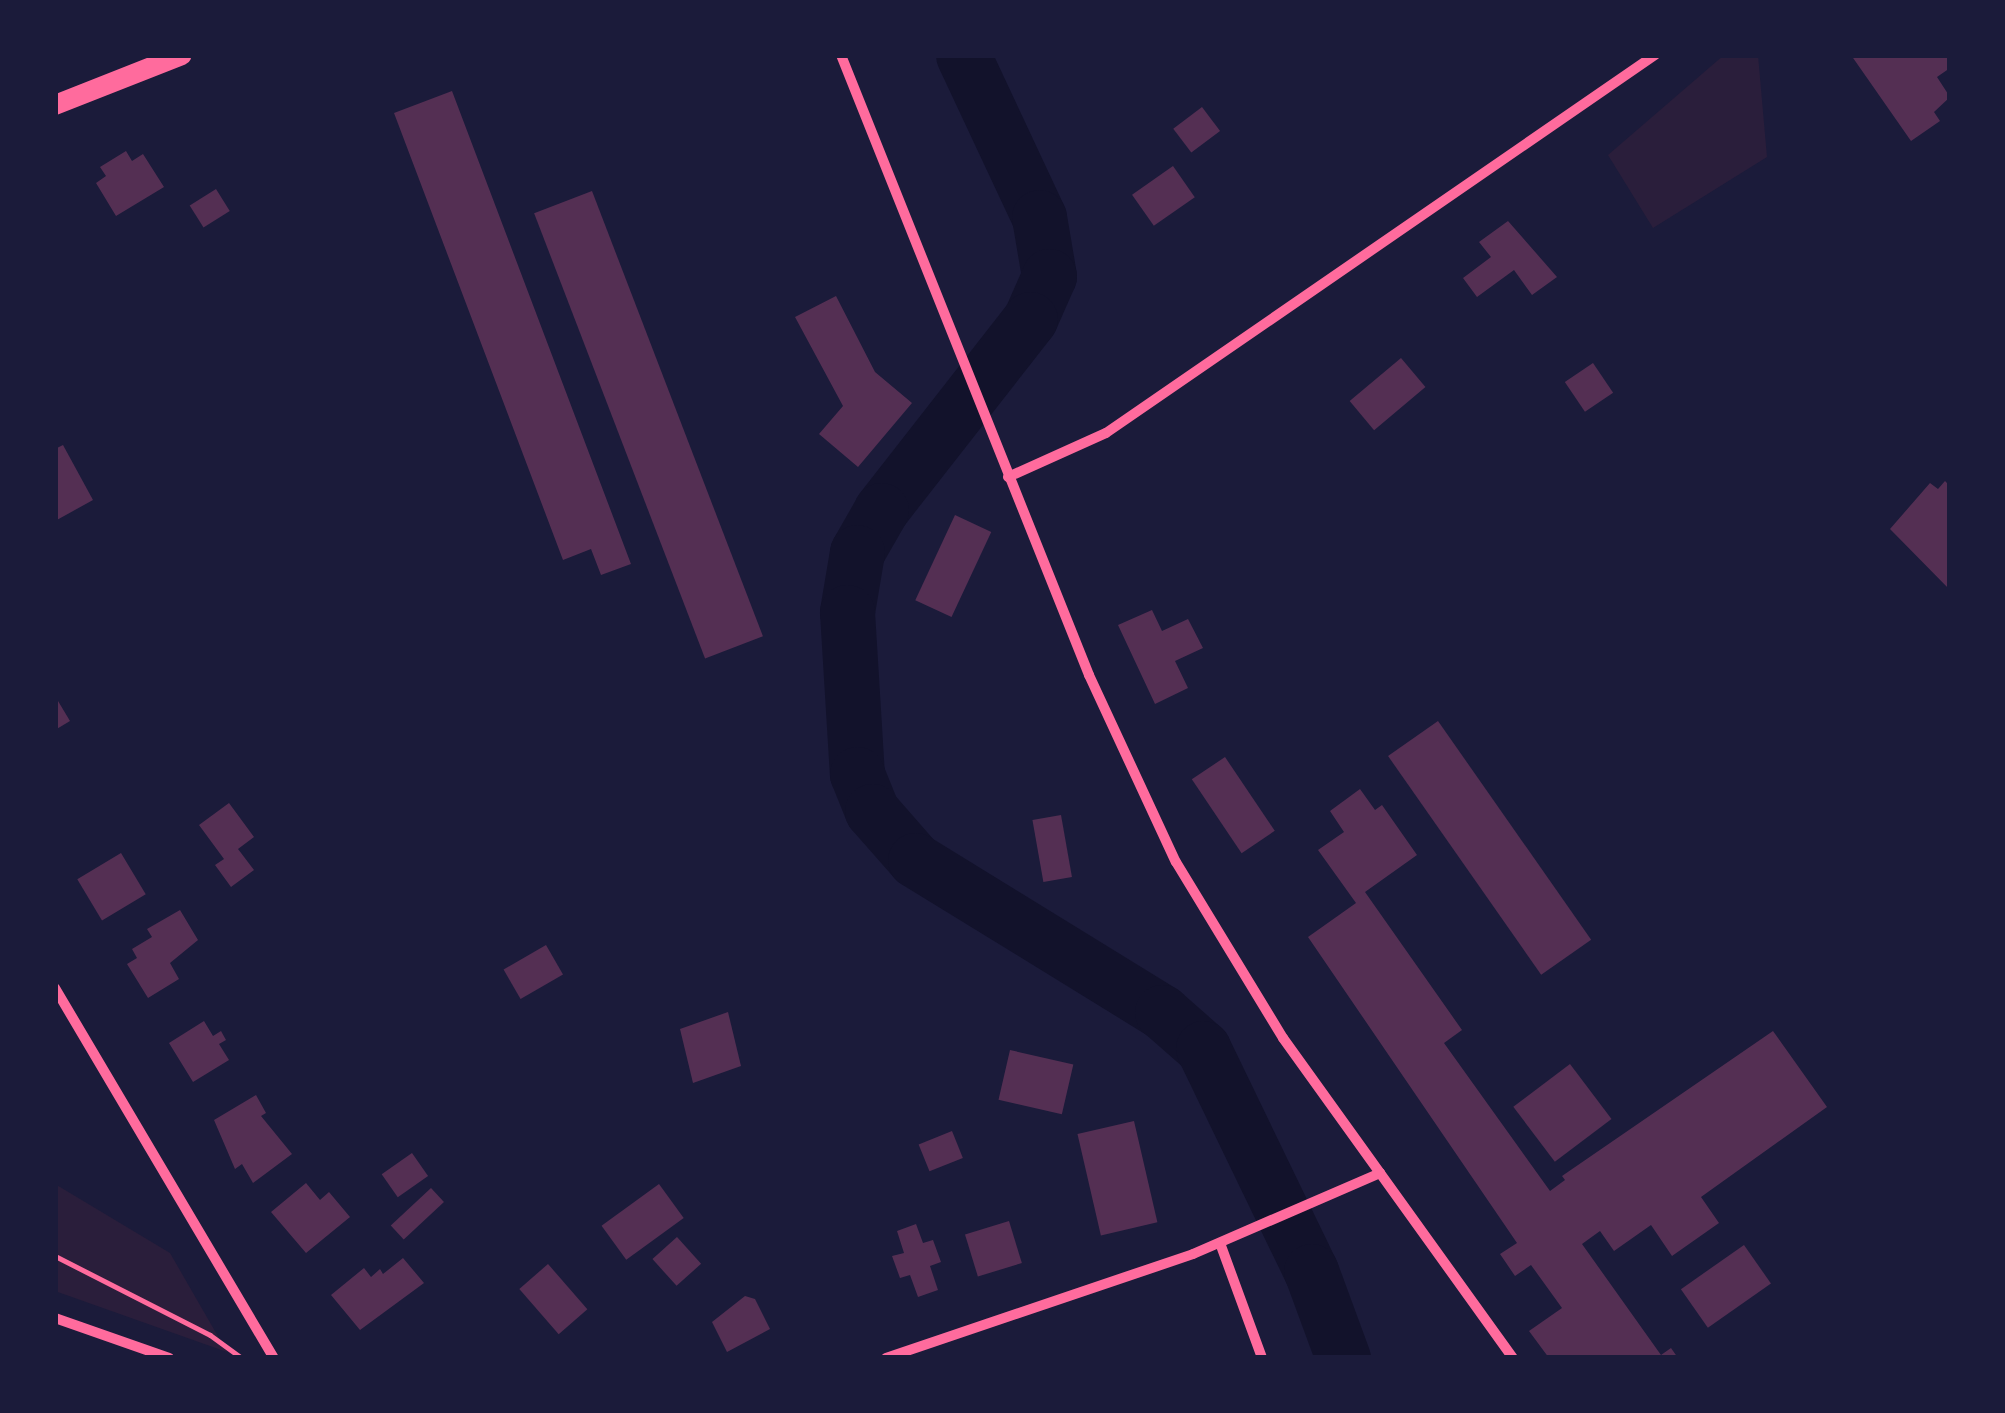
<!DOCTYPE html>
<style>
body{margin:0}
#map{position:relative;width:2005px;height:1413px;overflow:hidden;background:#1b1b3a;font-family:Mulish,sans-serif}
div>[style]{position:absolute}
.green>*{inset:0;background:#2a1e3b}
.river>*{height:55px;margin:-27.5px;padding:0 27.5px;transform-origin:27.5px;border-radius:27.5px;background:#12122b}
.building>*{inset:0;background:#542f53;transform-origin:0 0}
.path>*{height:5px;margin:-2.5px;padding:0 2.5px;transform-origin:2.5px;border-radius:2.5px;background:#ff6b9d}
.minor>*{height:10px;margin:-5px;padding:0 5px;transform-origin:5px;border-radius:5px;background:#ff6b9d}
.secondary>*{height:20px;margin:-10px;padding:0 10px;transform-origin:10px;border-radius:10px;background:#ff6b9d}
span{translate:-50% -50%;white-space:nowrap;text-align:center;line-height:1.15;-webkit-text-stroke:10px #1b1b3a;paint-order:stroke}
.frame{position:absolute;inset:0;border:58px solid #1b1b3a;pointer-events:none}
</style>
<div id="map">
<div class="green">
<i style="clip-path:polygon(1724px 55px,1758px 55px,1767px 157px,1653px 228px,1608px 155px)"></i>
<i style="clip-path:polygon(55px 1184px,170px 1253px,227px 1352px,55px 1291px)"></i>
</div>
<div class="river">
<i style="left:963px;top:55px;width:179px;rotate:64.9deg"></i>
<i style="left:1039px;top:217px;width:60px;rotate:80.4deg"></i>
<i style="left:1049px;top:276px;width:47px;rotate:113.8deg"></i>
<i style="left:1030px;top:319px;width:242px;rotate:128deg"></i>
<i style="left:881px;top:510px;width:48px;rotate:119.7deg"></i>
<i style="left:857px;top:552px;width:61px;rotate:99.5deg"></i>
<i style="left:847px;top:612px;width:162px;rotate:86.5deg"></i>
<i style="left:857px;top:774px;width:40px;rotate:68deg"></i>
<i style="left:872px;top:811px;width:65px;rotate:48.7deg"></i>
<i style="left:915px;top:860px;width:290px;rotate:31.6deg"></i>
<i style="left:1162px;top:1012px;width:55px;rotate:41.3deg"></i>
<i style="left:1203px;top:1048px;width:248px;rotate:64.2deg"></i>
<i style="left:1311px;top:1271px;width:93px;rotate:69.8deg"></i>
</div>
<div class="building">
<i style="clip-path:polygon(1851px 55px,1950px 55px,1950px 68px,1937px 77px,1950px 97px,1934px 112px,1940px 121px,1911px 141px)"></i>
<i style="clip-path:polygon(452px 91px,631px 564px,601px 575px,591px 549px,563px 560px,394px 113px)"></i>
<i style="left:1202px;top:107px;width:30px;height:36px;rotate:53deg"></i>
<i style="clip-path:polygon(126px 151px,132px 161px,143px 154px,164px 187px,116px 216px,96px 183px,106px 176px,100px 167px)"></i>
<i style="left:1173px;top:166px;width:38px;height:50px;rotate:55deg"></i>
<i style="left:216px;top:189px;width:26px;height:31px;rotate:58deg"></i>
<i style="left:592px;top:191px;width:477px;height:62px;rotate:69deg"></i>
<i style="clip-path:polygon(1508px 221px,1557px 277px,1532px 295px,1514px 270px,1477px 297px,1463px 278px,1491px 257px,1479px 242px)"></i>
<i style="clip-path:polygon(836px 296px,875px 372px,912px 403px,858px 467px,819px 434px,843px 406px,795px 317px)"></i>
<i style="left:1401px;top:358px;width:38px;height:67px;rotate:50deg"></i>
<i style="left:1593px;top:363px;width:36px;height:34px;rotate:56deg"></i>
<i style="clip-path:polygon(63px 445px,93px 500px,55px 521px,55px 449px)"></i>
<i style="clip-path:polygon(1945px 481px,1950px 486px,1950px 590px,1890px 529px,1930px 483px,1938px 489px)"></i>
<i style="left:955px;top:515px;width:40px;height:94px;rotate:25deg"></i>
<i style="clip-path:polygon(1152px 610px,1162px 631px,1188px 619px,1203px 648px,1175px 661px,1188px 688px,1155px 704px,1118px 625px)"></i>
<i style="clip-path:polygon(58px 701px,70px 721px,55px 730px,55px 703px)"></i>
<i style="left:1438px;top:721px;width:267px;height:61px;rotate:55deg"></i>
<i style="left:1225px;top:757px;width:89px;height:40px;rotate:56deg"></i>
<i style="clip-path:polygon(1360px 789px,1375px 810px,1382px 805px,1417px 855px,1365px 892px,1462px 1030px,1444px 1043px,1550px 1191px,1565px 1180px,1562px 1176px,1773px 1031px,1827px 1107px,1701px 1197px,1719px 1223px,1672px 1256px,1651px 1225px,1614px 1251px,1600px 1231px,1582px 1244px,1661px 1355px,1671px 1348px,1678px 1358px,1549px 1358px,1529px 1331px,1562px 1308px,1531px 1265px,1515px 1276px,1500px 1254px,1517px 1243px,1308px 937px,1356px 903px,1318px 850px,1344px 832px,1330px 811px)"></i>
<i style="clip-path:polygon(229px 803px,254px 837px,238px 849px,254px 870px,231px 887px,215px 865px,224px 859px,199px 825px)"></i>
<i style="left:1061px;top:815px;width:63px;height:29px;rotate:80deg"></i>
<i style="left:121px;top:853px;width:48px;height:51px;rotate:59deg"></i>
<i style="clip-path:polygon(180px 910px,198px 940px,170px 963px,179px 979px,148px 998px,127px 964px,137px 958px,132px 949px,152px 937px,147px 929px)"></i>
<i style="left:546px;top:945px;width:34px;height:49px;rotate:60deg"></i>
<i style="clip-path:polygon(728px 1012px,741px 1066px,693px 1083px,680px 1029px)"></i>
<i style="clip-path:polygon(204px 1021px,213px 1036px,221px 1031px,226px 1040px,219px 1044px,229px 1060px,193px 1082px,169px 1043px)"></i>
<i style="left:1010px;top:1050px;width:65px;height:51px;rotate:13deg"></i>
<i style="left:1570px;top:1064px;width:69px;height:71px;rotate:53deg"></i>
<i style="clip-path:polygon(256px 1095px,266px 1113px,261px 1116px,292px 1154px,253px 1183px,242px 1164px,235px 1169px,214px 1120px)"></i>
<i style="left:1134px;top:1121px;width:104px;height:58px;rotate:77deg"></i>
<i style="left:952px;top:1131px;width:29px;height:36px;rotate:68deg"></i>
<i style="left:412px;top:1153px;width:28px;height:37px;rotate:55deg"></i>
<i style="clip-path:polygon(306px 1183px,320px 1200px,329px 1192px,350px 1217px,306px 1253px,271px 1212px)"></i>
<i style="left:659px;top:1184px;width:42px;height:71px;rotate:54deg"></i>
<i style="left:431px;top:1188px;width:19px;height:55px;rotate:47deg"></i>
<i style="left:1009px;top:1221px;width:44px;height:46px;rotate:73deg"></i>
<i style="clip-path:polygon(916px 1224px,923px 1243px,933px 1240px,941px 1262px,930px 1266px,938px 1290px,918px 1297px,910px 1275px,900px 1278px,892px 1256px,904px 1253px,897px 1231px)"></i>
<i style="left:677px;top:1237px;width:36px;height:33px;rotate:48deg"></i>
<i style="left:1744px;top:1245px;width:47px;height:77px;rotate:55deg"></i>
<i style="clip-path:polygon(403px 1258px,424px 1283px,360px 1330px,331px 1295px,364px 1268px,371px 1277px,380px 1269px,383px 1274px)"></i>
<i style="left:548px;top:1264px;width:60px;height:38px;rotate:49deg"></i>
<i style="clip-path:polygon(745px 1296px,755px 1299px,770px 1329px,727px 1352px,712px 1322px)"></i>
</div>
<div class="path">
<i style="left:55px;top:1256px;width:174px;rotate:27deg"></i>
<i style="left:210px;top:1335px;width:39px;rotate:36deg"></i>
</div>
<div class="minor">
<i style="left:841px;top:55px;width:668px;rotate:68.2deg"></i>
<i style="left:1089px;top:675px;width:206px;rotate:65.1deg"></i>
<i style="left:1176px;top:862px;width:206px;rotate:58.7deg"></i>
<i style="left:1283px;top:1038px;width:394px;rotate:54.3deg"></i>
<i style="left:1008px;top:477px;width:107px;rotate:-24.2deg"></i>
<i style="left:1106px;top:433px;width:667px;rotate:-34.55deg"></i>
<i style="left:55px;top:988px;width:430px;rotate:59.4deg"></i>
<i style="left:1220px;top:1243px;width:122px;rotate:69.9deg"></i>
<i style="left:55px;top:1318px;width:121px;rotate:19.3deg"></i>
<i style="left:886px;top:1358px;width:324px;rotate:-18.7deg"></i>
<i style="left:1193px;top:1254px;width:204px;rotate:-23.4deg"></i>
</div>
<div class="secondary">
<i style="left:55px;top:105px;width:136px;rotate:-21.5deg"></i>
</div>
<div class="frame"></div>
</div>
